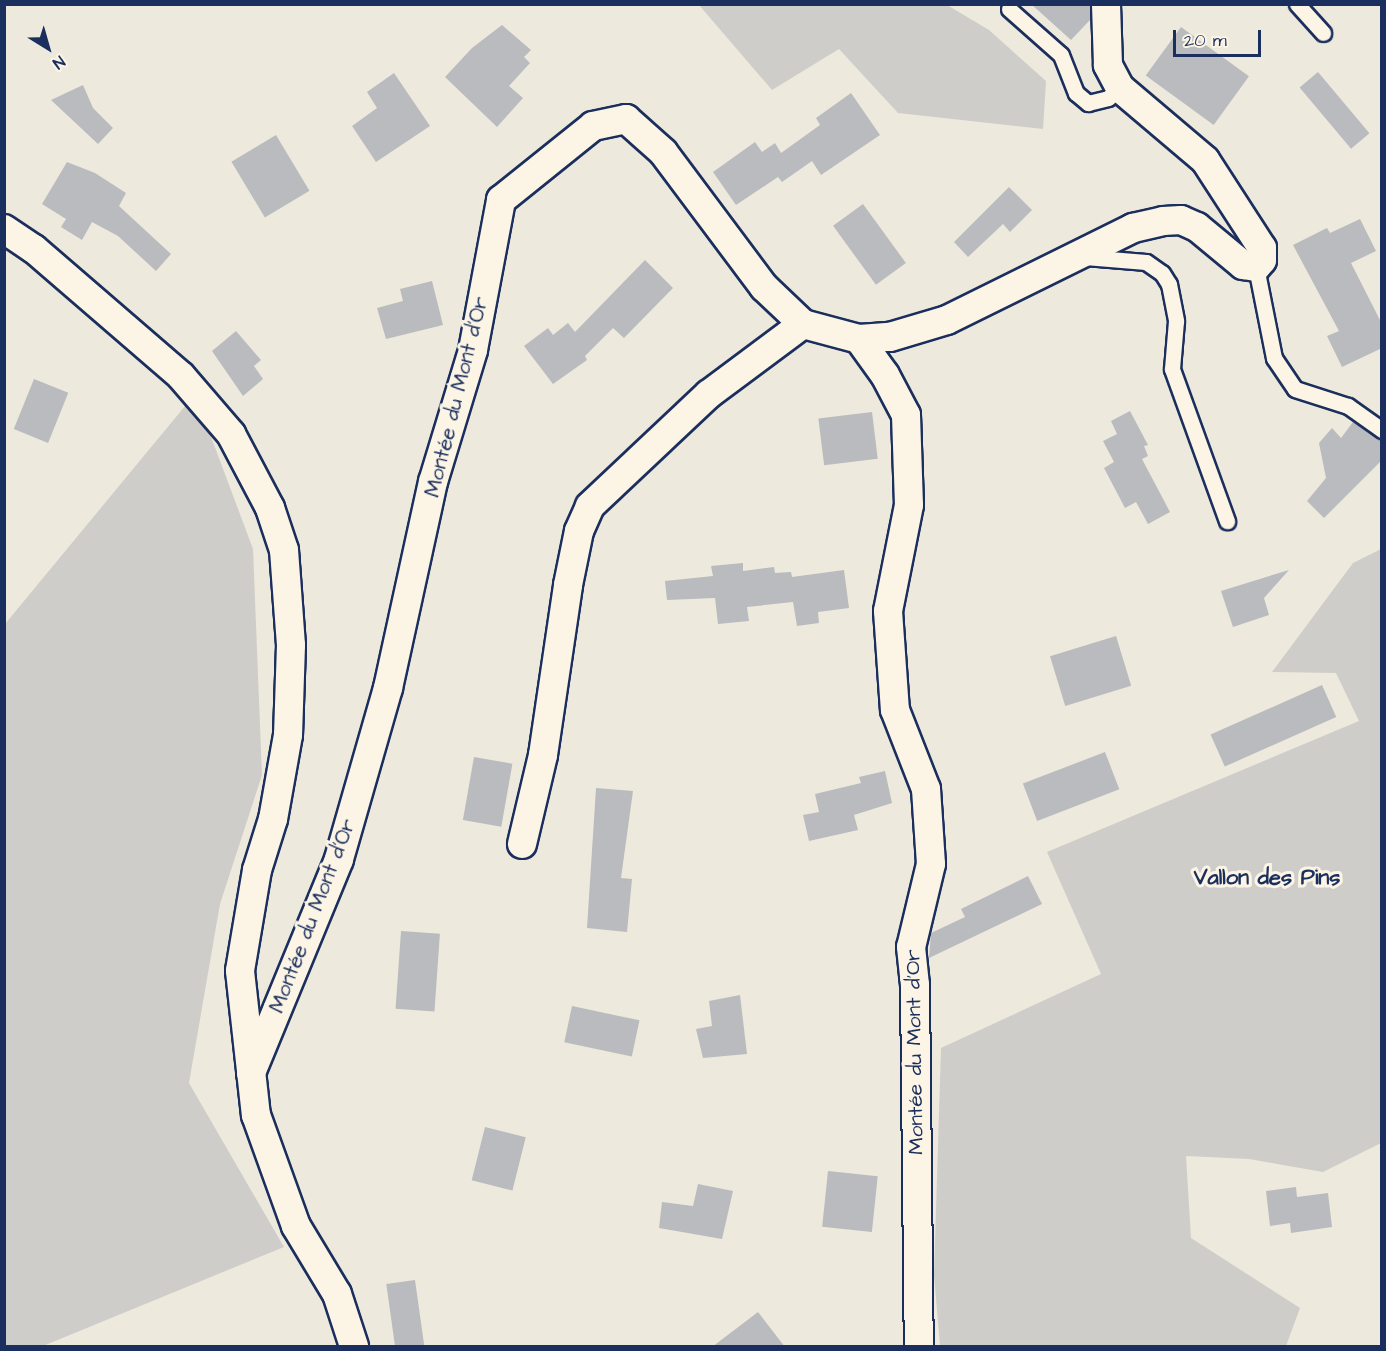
<!DOCTYPE html>
<meta charset="utf-8">
<style>
body{margin:0}
#map{position:relative;width:1386px;height:1351px;overflow:hidden;background:#eee9dd;font-family:"Architects Daughter",sans-serif}
div>[style]{position:absolute}
.green>*{inset:0;background:#cfcdca}
.building>*{inset:0;background:#babbbe;transform-origin:0 0}
.roads{filter:drop-shadow(2px 0 #1b2f5e) drop-shadow(-2px 0 #1b2f5e) drop-shadow(0 2px #1b2f5e) drop-shadow(0 -2px #1b2f5e)}
.service>*{height:15px;margin:-7.5px;padding:0 7.5px;transform-origin:7.5px;border-radius:7.5px;background:#fcf5e5}
.minor>*{height:28px;margin:-14px;padding:0 14px;transform-origin:14px;border-radius:14px;background:#fcf5e5}
span{translate:-50% -50%;white-space:nowrap;text-align:center;line-height:1.15;-webkit-text-stroke:6px #fcf5e5;paint-order:stroke}
.street-label{font-size:21px;color:#1b2f5e}
.neighbourhood-label{font-size:22px;color:#1b2f5e;font-weight:700}
.frame{position:absolute;inset:0;border:6px solid #1b2f5e;pointer-events:none}
.north{position:absolute;left:18px;top:18px;width:60px;height:60px;-webkit-text-stroke:4px #fcf5e5;paint-order:stroke;rotate:143deg;font-size:16px;font-weight:700;line-height:24px;text-align:center;color:#1b2f5e}
.north::after{content:'';display:block;margin:auto;width:21px;height:27px;background:#1b2f5e;clip-path:polygon(50% 0,100% 100%,50% 72%,0 100%)}
.scale{position:absolute;left:1173px;top:30px;width:88px;height:27px;box-sizing:border-box;border:3px solid #1b2f5e;border-top:0;padding-left:8px;font-size:18px;line-height:21px;white-space:nowrap;color:#1b2f5e;-webkit-text-stroke:4px #fcf5e5;paint-order:stroke}
</style>
<div id="map">
<div class="green">
<i style="clip-path:polygon(699px 5px,947px 5px,989px 30px,1046px 81px,1043px 129px,898px 113px,839px 49px,772px 90px)"></i>
<i style="clip-path:polygon(195px 394px,253px 549px,262px 775px,220px 904px,189px 1083px,284px 1247px,43px 1346px,5px 1346px,5px 624px)"></i>
<i style="clip-path:polygon(1381px 549px,1381px 1143px,1323px 1172px,1249px 1159px,1186px 1156px,1191px 1238px,1300px 1308px,1286px 1346px,940px 1346px,934px 1275px,941px 1048px,1101px 974px,1047px 852px,1359px 721px,1336px 673px,1272px 672px,1353px 563px)"></i>
</div>
<div class="building">
<i style="clip-path:polygon(1031px 4px,1090px 4px,1090px 20px,1071px 40px)"></i>
<i style="clip-path:polygon(502px 25px,531px 50px,524px 57px,530px 63px,509px 86px,523px 98px,497px 127px,445px 77px,472px 48px)"></i>
<i style="left:1181px;top:27px;width:84px;height:60px;rotate:36deg"></i>
<i style="left:1318px;top:72px;width:80px;height:24px;rotate:50deg"></i>
<i style="clip-path:polygon(394px 73px,430px 126px,376px 162px,352px 126px,377px 108px,367px 92px)"></i>
<i style="clip-path:polygon(83px 85px,93px 108px,113px 128px,98px 144px,51px 100px)"></i>
<i style="clip-path:polygon(851px 93px,880px 135px,821px 175px,812px 161px,782px 182px,778px 177px,736px 205px,713px 172px,755px 142px,762px 152px,775px 143px,781px 153px,820px 125px,816px 118px)"></i>
<i style="left:276px;top:135px;width:65px;height:52px;rotate:59deg"></i>
<i style="clip-path:polygon(67px 162px,95px 173px,126px 193px,119px 206px,171px 254px,156px 271px,118px 236px,92px 222px,82px 240px,61px 227px,66px 219px,42px 204px)"></i>
<i style="clip-path:polygon(1009px 187px,1032px 210px,1010px 232px,1003px 224px,968px 257px,954px 242px)"></i>
<i style="left:863px;top:204px;width:73px;height:37px;rotate:54deg"></i>
<i style="clip-path:polygon(1360px 219px,1376px 251px,1351px 263px,1382px 324px,1382px 348px,1342px 367px,1327px 336px,1339px 331px,1293px 245px,1327px 228px,1330px 233px)"></i>
<i style="clip-path:polygon(645px 260px,673px 288px,624px 338px,613px 328px,585px 356px,587px 360px,553px 384px,524px 346px,548px 328px,553px 335px,568px 323px,575px 332px)"></i>
<i style="clip-path:polygon(432px 281px,443px 325px,386px 339px,377px 308px,403px 301px,400px 289px)"></i>
<i style="clip-path:polygon(236px 331px,261px 360px,254px 366px,263px 379px,243px 396px,212px 351px)"></i>
<i style="left:34px;top:379px;width:37px;height:54px;rotate:22deg"></i>
<i style="clip-path:polygon(1130px 411px,1148px 445px,1144px 446px,1148px 456px,1142px 459px,1170px 512px,1148px 524px,1136px 502px,1125px 508px,1104px 468px,1114px 462px,1103px 441px,1117px 434px,1111px 421px)"></i>
<i style="left:872px;top:412px;width:47px;height:54px;rotate:83deg"></i>
<i style="clip-path:polygon(1353px 422px,1382px 440px,1382px 460px,1324px 518px,1307px 501px,1326px 478px,1319px 443px,1332px 428px,1341px 438px)"></i>
<i style="clip-path:polygon(743px 563px,743px 571px,774px 567px,775px 573px,791px 572px,792px 577px,844px 570px,849px 608px,818px 612px,819px 623px,797px 626px,793px 602px,747px 607px,749px 621px,718px 624px,715px 598px,667px 600px,665px 581px,713px 576px,711px 566px)"></i>
<i style="clip-path:polygon(1289px 570px,1264px 598px,1269px 615px,1233px 627px,1221px 591px)"></i>
<i style="left:1116px;top:636px;width:52px;height:69px;rotate:73deg"></i>
<i style="left:1322px;top:685px;width:35px;height:122px;rotate:66deg"></i>
<i style="left:1105px;top:752px;width:40px;height:88px;rotate:69deg"></i>
<i style="left:474px;top:757px;width:39px;height:64px;rotate:10deg"></i>
<i style="clip-path:polygon(885px 771px,892px 803px,854px 815px,858px 830px,809px 841px,803px 815px,819px 812px,815px 794px,861px 783px,859px 777px)"></i>
<i style="clip-path:polygon(596px 788px,633px 791px,621px 878px,632px 879px,627px 932px,587px 928px)"></i>
<i style="clip-path:polygon(1028px 876px,1042px 904px,929px 958px,931px 933px,965px 917px,961px 909px)"></i>
<i style="left:401px;top:931px;width:39px;height:78px;rotate:4deg"></i>
<i style="clip-path:polygon(740px 995px,747px 1054px,703px 1058px,696px 1029px,712px 1026px,709px 1001px)"></i>
<i style="left:572px;top:1006px;width:69px;height:37px;rotate:12deg"></i>
<i style="left:485px;top:1127px;width:42px;height:55px;rotate:14deg"></i>
<i style="left:828px;top:1171px;width:50px;height:56px;rotate:6deg"></i>
<i style="clip-path:polygon(698px 1184px,733px 1191px,722px 1239px,659px 1228px,662px 1202px,693px 1206px)"></i>
<i style="clip-path:polygon(1296px 1187px,1297px 1197px,1328px 1193px,1332px 1227px,1291px 1233px,1290px 1223px,1270px 1226px,1266px 1191px)"></i>
<i style="left:415px;top:1280px;width:68px;height:29px;rotate:82deg"></i>
<i style="clip-path:polygon(758px 1312px,785px 1347px,712px 1347px)"></i>
</div>
<div class="roads">
<div class="service">
<i style="left:1297px;top:4px;width:39px;rotate:48deg"></i>
<i style="left:1009px;top:9px;width:69px;rotate:41.5deg"></i>
<i style="left:1061px;top:55px;width:41px;rotate:68.5deg"></i>
<i style="left:1076px;top:93px;width:16px;rotate:40deg"></i>
<i style="left:1088px;top:103px;width:21px;rotate:-14deg"></i>
<i style="left:1108px;top:98px;width:16px;rotate:-40deg"></i>
<i style="left:1085px;top:257px;width:61px;rotate:4.7deg"></i>
<i style="left:1146px;top:262px;width:19px;rotate:35deg"></i>
<i style="left:1162px;top:273px;width:13px;rotate:58deg"></i>
<i style="left:1169px;top:284px;width:38px;rotate:79deg"></i>
<i style="left:1176px;top:321px;width:48px;rotate:94.8deg"></i>
<i style="left:1172px;top:369px;width:162px;rotate:70.1deg"></i>
<i style="left:1256px;top:267px;width:93px;rotate:78.8deg"></i>
<i style="left:1274px;top:358px;width:37px;rotate:56deg"></i>
<i style="left:1295px;top:389px;width:56px;rotate:17.8deg"></i>
<i style="left:1348px;top:406px;width:42px;rotate:35.2deg"></i>
</div>
<div class="minor">
<i style="left:4px;top:229px;width:36px;rotate:34deg"></i>
<i style="left:34px;top:249px;width:194px;rotate:40.8deg"></i>
<i style="left:181px;top:376px;width:77px;rotate:49.2deg"></i>
<i style="left:231px;top:434px;width:84px;rotate:62.2deg"></i>
<i style="left:270px;top:508px;width:44px;rotate:71.6deg"></i>
<i style="left:284px;top:550px;width:95px;rotate:85.8deg"></i>
<i style="left:291px;top:645px;width:90px;rotate:91.9deg"></i>
<i style="left:288px;top:735px;width:85px;rotate:100.1deg"></i>
<i style="left:273px;top:819px;width:53px;rotate:107.4deg"></i>
<i style="left:257px;top:870px;width:102px;rotate:99.6deg"></i>
<i style="left:240px;top:971px;width:145px;rotate:83.7deg"></i>
<i style="left:256px;top:1115px;width:118px;rotate:70.2deg"></i>
<i style="left:296px;top:1226px;width:79px;rotate:58.9deg"></i>
<i style="left:337px;top:1294px;width:55px;rotate:71.9deg"></i>
<i style="left:859px;top:339px;width:44px;rotate:54.2deg"></i>
<i style="left:885px;top:375px;width:45px;rotate:62.3deg"></i>
<i style="left:906px;top:415px;width:90px;rotate:88.1deg"></i>
<i style="left:909px;top:505px;width:108px;rotate:101.2deg"></i>
<i style="left:888px;top:611px;width:99px;rotate:86deg"></i>
<i style="left:895px;top:710px;width:85px;rotate:68.6deg"></i>
<i style="left:926px;top:789px;width:75px;rotate:86.2deg"></i>
<i style="left:931px;top:864px;width:85px;rotate:103.5deg"></i>
<i style="left:911px;top:947px;width:38px;rotate:84deg"></i>
<i style="left:915px;top:985px;width:361px;rotate:89.4deg"></i>
<i style="left:522px;top:844px;width:91px;rotate:-76.7deg"></i>
<i style="left:543px;top:755px;width:172px;rotate:-81.6deg"></i>
<i style="left:568px;top:585px;width:55px;rotate:-78.5deg"></i>
<i style="left:579px;top:531px;width:27px;rotate:-66deg"></i>
<i style="left:590px;top:506px;width:163px;rotate:-43.3deg"></i>
<i style="left:709px;top:394px;width:117px;rotate:-36.7deg"></i>
<i style="left:251px;top:1073px;width:231px;rotate:-67.6deg"></i>
<i style="left:339px;top:859px;width:178px;rotate:-74deg"></i>
<i style="left:388px;top:688px;width:211px;rotate:-77.7deg"></i>
<i style="left:433px;top:482px;width:138px;rotate:-73.1deg"></i>
<i style="left:473px;top:350px;width:153px;rotate:-79.4deg"></i>
<i style="left:501px;top:200px;width:118px;rotate:-38.8deg"></i>
<i style="left:593px;top:126px;width:34px;rotate:-12deg"></i>
<i style="left:626px;top:119px;width:50px;rotate:41.7deg"></i>
<i style="left:663px;top:152px;width:169px;rotate:53.2deg"></i>
<i style="left:764px;top:287px;width:54px;rotate:43.5deg"></i>
<i style="left:803px;top:324px;width:58px;rotate:15deg"></i>
<i style="left:859px;top:339px;width:31px;rotate:-4deg"></i>
<i style="left:890px;top:337px;width:59px;rotate:-16.6deg"></i>
<i style="left:947px;top:320px;width:208px;rotate:-26.3deg"></i>
<i style="left:1133px;top:228px;width:31px;rotate:-13deg"></i>
<i style="left:1163px;top:221px;width:18px;rotate:-3deg"></i>
<i style="left:1181px;top:220px;width:17px;rotate:24deg"></i>
<i style="left:1197px;top:227px;width:60px;rotate:39.6deg"></i>
<i style="left:1243px;top:265px;width:13px;rotate:9deg"></i>
<i style="left:1256px;top:267px;width:9px;rotate:-49deg"></i>
<i style="left:1262px;top:260px;width:12px;rotate:-90deg"></i>
<i style="left:1262px;top:248px;width:105px;rotate:-122.9deg"></i>
<i style="left:1205px;top:160px;width:111px;rotate:-139.7deg"></i>
<i style="left:1120px;top:88px;width:26px;rotate:-118deg"></i>
<i style="left:1108px;top:65px;width:61px;rotate:-91.9deg"></i>
</div>
</div>
<div class="street-label">
<span style="left:457px;top:397px;rotate:-76deg">Montée du Mont d'Or</span>
<span style="left:313px;top:916px;rotate:-69deg">Montée du Mont d'Or</span>
<span style="left:915px;top:1052px;rotate:-91deg">Montée du Mont d'Or</span>
</div>
<div class="neighbourhood-label">
<span style="left:1267px;top:878px">Vallon des Pins</span>
</div>
<div class="frame"></div>
<div class="north">N</div>
<div class="scale">20 m</div>
</div>
